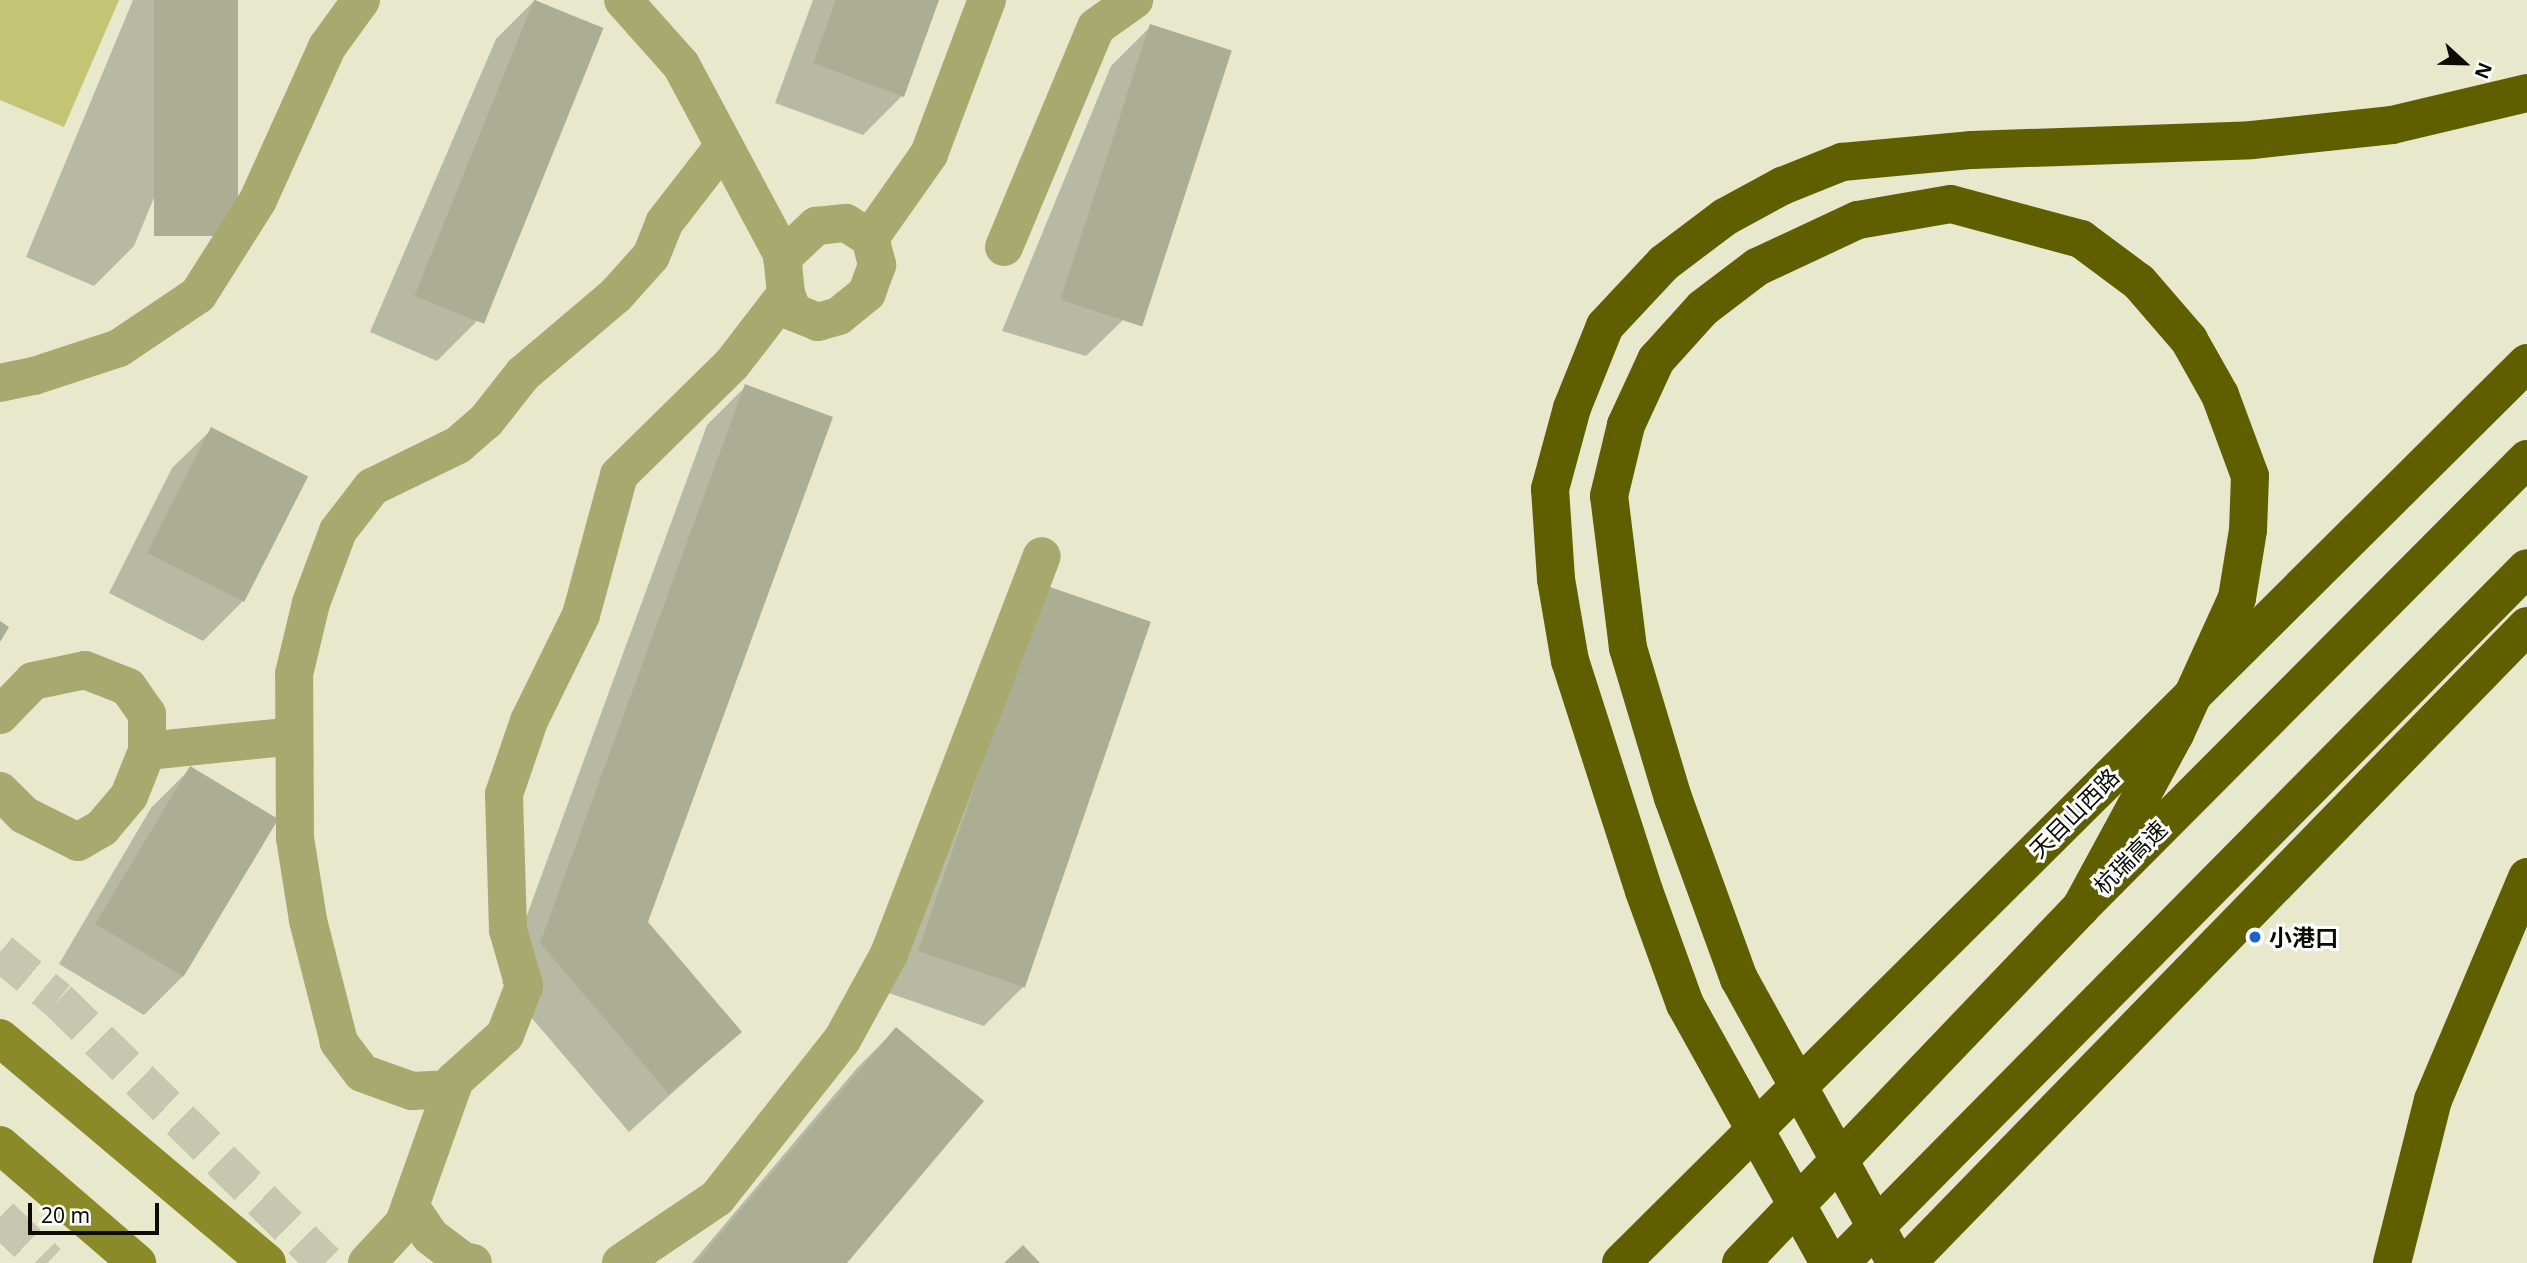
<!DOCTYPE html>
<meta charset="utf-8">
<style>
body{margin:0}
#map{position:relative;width:2527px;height:1263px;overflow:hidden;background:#e7e8cc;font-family:"Noto Sans","Noto Sans SC",sans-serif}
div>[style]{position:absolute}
.green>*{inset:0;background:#c3c474}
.shadow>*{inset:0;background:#0003}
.building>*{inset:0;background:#acae93;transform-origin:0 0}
.highway-tunnel>*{height:38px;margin-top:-19px;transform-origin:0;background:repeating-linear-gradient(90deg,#c6c7ae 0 38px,transparent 0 57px)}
.street>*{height:38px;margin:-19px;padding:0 19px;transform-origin:19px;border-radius:19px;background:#a7a96f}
.secondary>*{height:38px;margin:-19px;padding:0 19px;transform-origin:19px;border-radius:19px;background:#8a8a28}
.highway>*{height:38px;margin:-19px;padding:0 19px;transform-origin:19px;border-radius:19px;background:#5f5f00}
.highway-bridge>*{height:38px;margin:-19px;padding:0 19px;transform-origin:19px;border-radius:19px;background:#5f5f00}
.dots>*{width:19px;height:19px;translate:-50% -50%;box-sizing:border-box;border:4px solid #fff;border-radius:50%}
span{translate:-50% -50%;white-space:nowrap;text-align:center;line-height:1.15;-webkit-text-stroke:6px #fff;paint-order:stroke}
.street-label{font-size:23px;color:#0c0c04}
.poi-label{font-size:23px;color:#0c0c04;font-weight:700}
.left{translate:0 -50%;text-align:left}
.north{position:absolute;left:2429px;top:28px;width:70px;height:70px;-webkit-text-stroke:5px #fff;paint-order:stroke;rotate:112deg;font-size:19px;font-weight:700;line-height:28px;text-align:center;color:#0c0c04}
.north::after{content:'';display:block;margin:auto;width:24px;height:32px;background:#0c0c04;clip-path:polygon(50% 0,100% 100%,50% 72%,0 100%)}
.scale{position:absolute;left:28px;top:1203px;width:131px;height:32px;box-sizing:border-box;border:4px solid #0c0c04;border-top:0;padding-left:9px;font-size:21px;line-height:24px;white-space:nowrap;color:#0c0c04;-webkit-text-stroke:5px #fff;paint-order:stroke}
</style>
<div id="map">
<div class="green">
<i style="clip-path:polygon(0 0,119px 0,64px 127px,0 100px)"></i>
</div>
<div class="shadow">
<i style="clip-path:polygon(133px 0,236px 0,134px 246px,94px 286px,26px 257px)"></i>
<i style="clip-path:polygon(535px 0,602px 29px,477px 321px,437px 361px,370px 332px,496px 39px)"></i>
<i style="clip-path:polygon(813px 0,938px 0,902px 96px,863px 135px,775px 103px)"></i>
<i style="clip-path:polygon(1151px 26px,1126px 317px,1086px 356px,1002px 331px,1111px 66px)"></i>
<i style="clip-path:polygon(746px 386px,646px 922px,740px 1032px,629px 1132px,502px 983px,707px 425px)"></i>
<i style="clip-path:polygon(212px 429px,242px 602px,203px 641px,109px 593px,172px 468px)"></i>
<i style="clip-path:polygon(1045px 587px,1023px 987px,984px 1026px,880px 990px)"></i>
<i style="clip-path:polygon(190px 769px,183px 976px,144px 1015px,59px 964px,151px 808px)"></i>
<i style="clip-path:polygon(896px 1029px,844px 1263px,692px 1263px,857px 1068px)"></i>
</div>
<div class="building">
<i style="left:154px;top:0;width:84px;height:236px"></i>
<i style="left:534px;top:0;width:75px;height:319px;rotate:22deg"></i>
<i style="clip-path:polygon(836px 0,939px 0,904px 97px,813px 63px)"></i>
<i style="left:1150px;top:24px;width:86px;height:290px;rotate:18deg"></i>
<i style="clip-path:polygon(745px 384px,833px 417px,648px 922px,742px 1032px,669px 1094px,540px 943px)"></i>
<i style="left:211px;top:427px;width:109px;height:141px;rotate:27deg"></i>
<i style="left:1044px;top:585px;width:113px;height:387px;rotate:19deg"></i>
<i style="clip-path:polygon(0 621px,9px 627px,0 642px)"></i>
<i style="left:190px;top:766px;width:103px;height:184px;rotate:31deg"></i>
<i style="clip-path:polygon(896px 1027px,984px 1101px,847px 1263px,696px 1263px)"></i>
<i style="clip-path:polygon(1023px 1245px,1040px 1263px,1004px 1263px)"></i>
</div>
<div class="highway-tunnel">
<i style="left:0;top:952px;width:75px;rotate:39.6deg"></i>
<i style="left:58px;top:1000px;width:375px;rotate:44.5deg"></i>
<i style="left:0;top:1217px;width:66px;rotate:43.8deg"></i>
</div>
<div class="street">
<i style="left:870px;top:238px;width:103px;rotate:-54.9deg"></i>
<i style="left:929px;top:154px;width:165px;rotate:-69.4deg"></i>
<i style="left:1004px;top:247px;width:238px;rotate:-67.3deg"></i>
<i style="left:1096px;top:27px;width:47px;rotate:-35.4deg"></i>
<i style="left:782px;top:258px;width:47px;rotate:-43.3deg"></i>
<i style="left:816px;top:226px;width:30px;rotate:-6deg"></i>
<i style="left:846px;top:223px;width:28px;rotate:32deg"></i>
<i style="left:870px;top:238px;width:28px;rotate:75deg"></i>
<i style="left:877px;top:265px;width:30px;rotate:110deg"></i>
<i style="left:867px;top:293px;width:36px;rotate:141deg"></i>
<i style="left:839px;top:316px;width:22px;rotate:164deg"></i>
<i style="left:818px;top:322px;width:27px;rotate:-158deg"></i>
<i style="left:793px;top:312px;width:19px;rotate:-111deg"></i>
<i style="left:0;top:383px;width:35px;rotate:-12deg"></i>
<i style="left:34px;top:376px;width:89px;rotate:-18.2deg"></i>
<i style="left:119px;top:348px;width:95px;rotate:-33.9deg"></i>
<i style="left:198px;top:295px;width:112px;rotate:-57.7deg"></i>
<i style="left:258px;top:200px;width:168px;rotate:-65.7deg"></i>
<i style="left:327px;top:47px;width:58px;rotate:-54.1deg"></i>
<i style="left:0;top:715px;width:47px;rotate:-45.9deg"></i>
<i style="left:33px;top:681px;width:53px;rotate:-11.9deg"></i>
<i style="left:85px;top:670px;width:46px;rotate:21.6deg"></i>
<i style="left:128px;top:687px;width:33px;rotate:55deg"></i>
<i style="left:147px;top:714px;width:37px;rotate:90deg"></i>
<i style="left:147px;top:751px;width:48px;rotate:111.8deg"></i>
<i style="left:129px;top:796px;width:42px;rotate:130.2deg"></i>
<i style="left:102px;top:828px;width:28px;rotate:150deg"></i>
<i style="left:78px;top:842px;width:60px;rotate:-153.4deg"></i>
<i style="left:24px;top:815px;width:34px;rotate:-135deg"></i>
<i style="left:147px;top:751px;width:148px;rotate:-5.8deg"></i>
<i style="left:450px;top:1089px;width:38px;rotate:177deg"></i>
<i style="left:412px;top:1091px;width:53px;rotate:-160.2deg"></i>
<i style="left:362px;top:1073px;width:39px;rotate:-127deg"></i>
<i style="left:339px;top:1042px;width:126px;rotate:-104.3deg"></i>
<i style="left:308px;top:920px;width:83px;rotate:-99deg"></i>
<i style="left:295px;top:838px;width:164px;rotate:-90.3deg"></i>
<i style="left:294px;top:674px;width:73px;rotate:-76.5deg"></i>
<i style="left:311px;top:603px;width:77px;rotate:-69.4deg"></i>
<i style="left:338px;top:531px;width:56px;rotate:-52.3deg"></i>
<i style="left:372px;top:487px;width:96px;rotate:-26deg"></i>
<i style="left:458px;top:445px;width:37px;rotate:-41deg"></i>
<i style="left:486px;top:421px;width:60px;rotate:-51.8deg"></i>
<i style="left:523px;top:374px;width:122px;rotate:-40.3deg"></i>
<i style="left:616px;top:295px;width:52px;rotate:-48.1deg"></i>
<i style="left:651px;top:256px;width:35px;rotate:-68deg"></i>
<i style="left:664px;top:223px;width:96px;rotate:-52.2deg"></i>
<i style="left:410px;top:1206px;width:36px;rotate:56deg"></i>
<i style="left:430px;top:1236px;width:41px;rotate:37.1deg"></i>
<i style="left:463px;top:1261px;width:10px;rotate:11deg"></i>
<i style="left:367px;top:1263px;width:54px;rotate:-47.2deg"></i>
<i style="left:404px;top:1223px;width:152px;rotate:-70.4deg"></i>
<i style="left:455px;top:1080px;width:67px;rotate:-42deg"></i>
<i style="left:505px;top:1035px;width:53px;rotate:-68.8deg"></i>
<i style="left:524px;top:986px;width:58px;rotate:-105.9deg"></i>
<i style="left:508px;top:930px;width:136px;rotate:-91.7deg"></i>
<i style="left:504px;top:794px;width:77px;rotate:-71.1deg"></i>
<i style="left:529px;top:721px;width:118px;rotate:-63.9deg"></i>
<i style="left:581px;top:615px;width:145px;rotate:-74.8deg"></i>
<i style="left:619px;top:475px;width:158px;rotate:-44.5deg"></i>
<i style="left:732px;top:364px;width:88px;rotate:-52.4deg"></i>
<i style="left:786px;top:294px;width:40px;rotate:-95.7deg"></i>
<i style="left:782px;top:254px;width:214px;rotate:-118.1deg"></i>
<i style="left:681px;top:65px;width:87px;rotate:-131.7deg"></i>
<i style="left:621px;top:1263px;width:116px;rotate:-34.1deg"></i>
<i style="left:717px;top:1198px;width:201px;rotate:-51.7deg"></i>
<i style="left:842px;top:1040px;width:98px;rotate:-61.3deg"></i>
<i style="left:889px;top:954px;width:426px;rotate:-69deg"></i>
</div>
<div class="secondary">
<i style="left:0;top:1038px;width:349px;rotate:40.1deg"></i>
<i style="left:0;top:1145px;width:181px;rotate:40.7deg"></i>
</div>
<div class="highway">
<i style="left:1644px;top:891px;width:242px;rotate:-107.8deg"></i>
<i style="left:1570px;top:661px;width:83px;rotate:-99.7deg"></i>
<i style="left:1556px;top:579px;width:90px;rotate:-93.8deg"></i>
<i style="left:1550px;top:489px;width:84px;rotate:-74.8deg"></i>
<i style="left:1572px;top:408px;width:88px;rotate:-68.1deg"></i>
<i style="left:1605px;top:326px;width:86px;rotate:-46.9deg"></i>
<i style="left:1664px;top:263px;width:76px;rotate:-37deg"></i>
<i style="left:1725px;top:217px;width:65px;rotate:-28.5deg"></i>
<i style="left:1782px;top:186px;width:65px;rotate:-21.8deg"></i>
<i style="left:1842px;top:162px;width:131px;rotate:-5.3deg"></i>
<i style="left:1972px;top:150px;width:280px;rotate:-2deg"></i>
<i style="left:2252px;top:140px;width:141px;rotate:-6.1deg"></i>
<i style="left:2392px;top:125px;width:139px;rotate:-13.3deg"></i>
<i style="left:1621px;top:1263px;width:1277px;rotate:-44.81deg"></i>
<i style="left:1907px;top:1263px;width:889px;rotate:-45.77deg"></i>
<i style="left:2392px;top:1263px;width:168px;rotate:-75.9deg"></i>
<i style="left:2433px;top:1100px;width:242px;rotate:-67.1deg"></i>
</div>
<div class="highway-bridge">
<i style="left:1644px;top:891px;width:120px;rotate:70.1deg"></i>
<i style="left:1685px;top:1004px;width:296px;rotate:60.9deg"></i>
<i style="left:1741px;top:1263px;width:492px;rotate:-46.3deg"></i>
<i style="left:2081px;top:907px;width:632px;rotate:-45.13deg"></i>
<i style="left:1840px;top:1263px;width:977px;rotate:-45.33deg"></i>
<i style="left:1896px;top:1263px;width:325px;rotate:-118.9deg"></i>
<i style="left:1739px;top:979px;width:193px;rotate:-110deg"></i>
<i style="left:1673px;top:798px;width:157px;rotate:-106.7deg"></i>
<i style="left:1628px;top:648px;width:153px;rotate:-97.1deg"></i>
<i style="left:1609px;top:496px;width:73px;rotate:-76.5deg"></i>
<i style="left:1626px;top:425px;width:72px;rotate:-65.2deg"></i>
<i style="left:1656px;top:360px;width:70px;rotate:-47.9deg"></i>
<i style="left:1703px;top:308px;width:68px;rotate:-37.2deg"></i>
<i style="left:1757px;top:267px;width:111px;rotate:-25deg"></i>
<i style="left:1858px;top:220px;width:94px;rotate:-9.8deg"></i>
<i style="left:1951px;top:204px;width:135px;rotate:15.1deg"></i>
<i style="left:2081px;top:239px;width:72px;rotate:36.6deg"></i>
<i style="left:2139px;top:282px;width:77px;rotate:49.2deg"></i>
<i style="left:2189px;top:340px;width:63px;rotate:60.6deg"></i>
<i style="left:2220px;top:395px;width:86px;rotate:69.7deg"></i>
<i style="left:2250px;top:476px;width:54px;rotate:92.1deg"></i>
<i style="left:2248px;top:530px;width:69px;rotate:99.2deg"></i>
<i style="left:2237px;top:598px;width:149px;rotate:114.5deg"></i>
<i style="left:2175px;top:734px;width:197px;rotate:118.5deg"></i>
</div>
<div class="dots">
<i style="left:2255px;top:937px;background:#1c61cc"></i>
</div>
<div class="street-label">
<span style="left:2074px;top:813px;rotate:-45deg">天目山西路</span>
<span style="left:2130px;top:857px;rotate:-45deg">杭瑞高速</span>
</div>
<div class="poi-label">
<span class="left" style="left:2269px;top:937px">小港口</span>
</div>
<div class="north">N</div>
<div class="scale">20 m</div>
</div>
